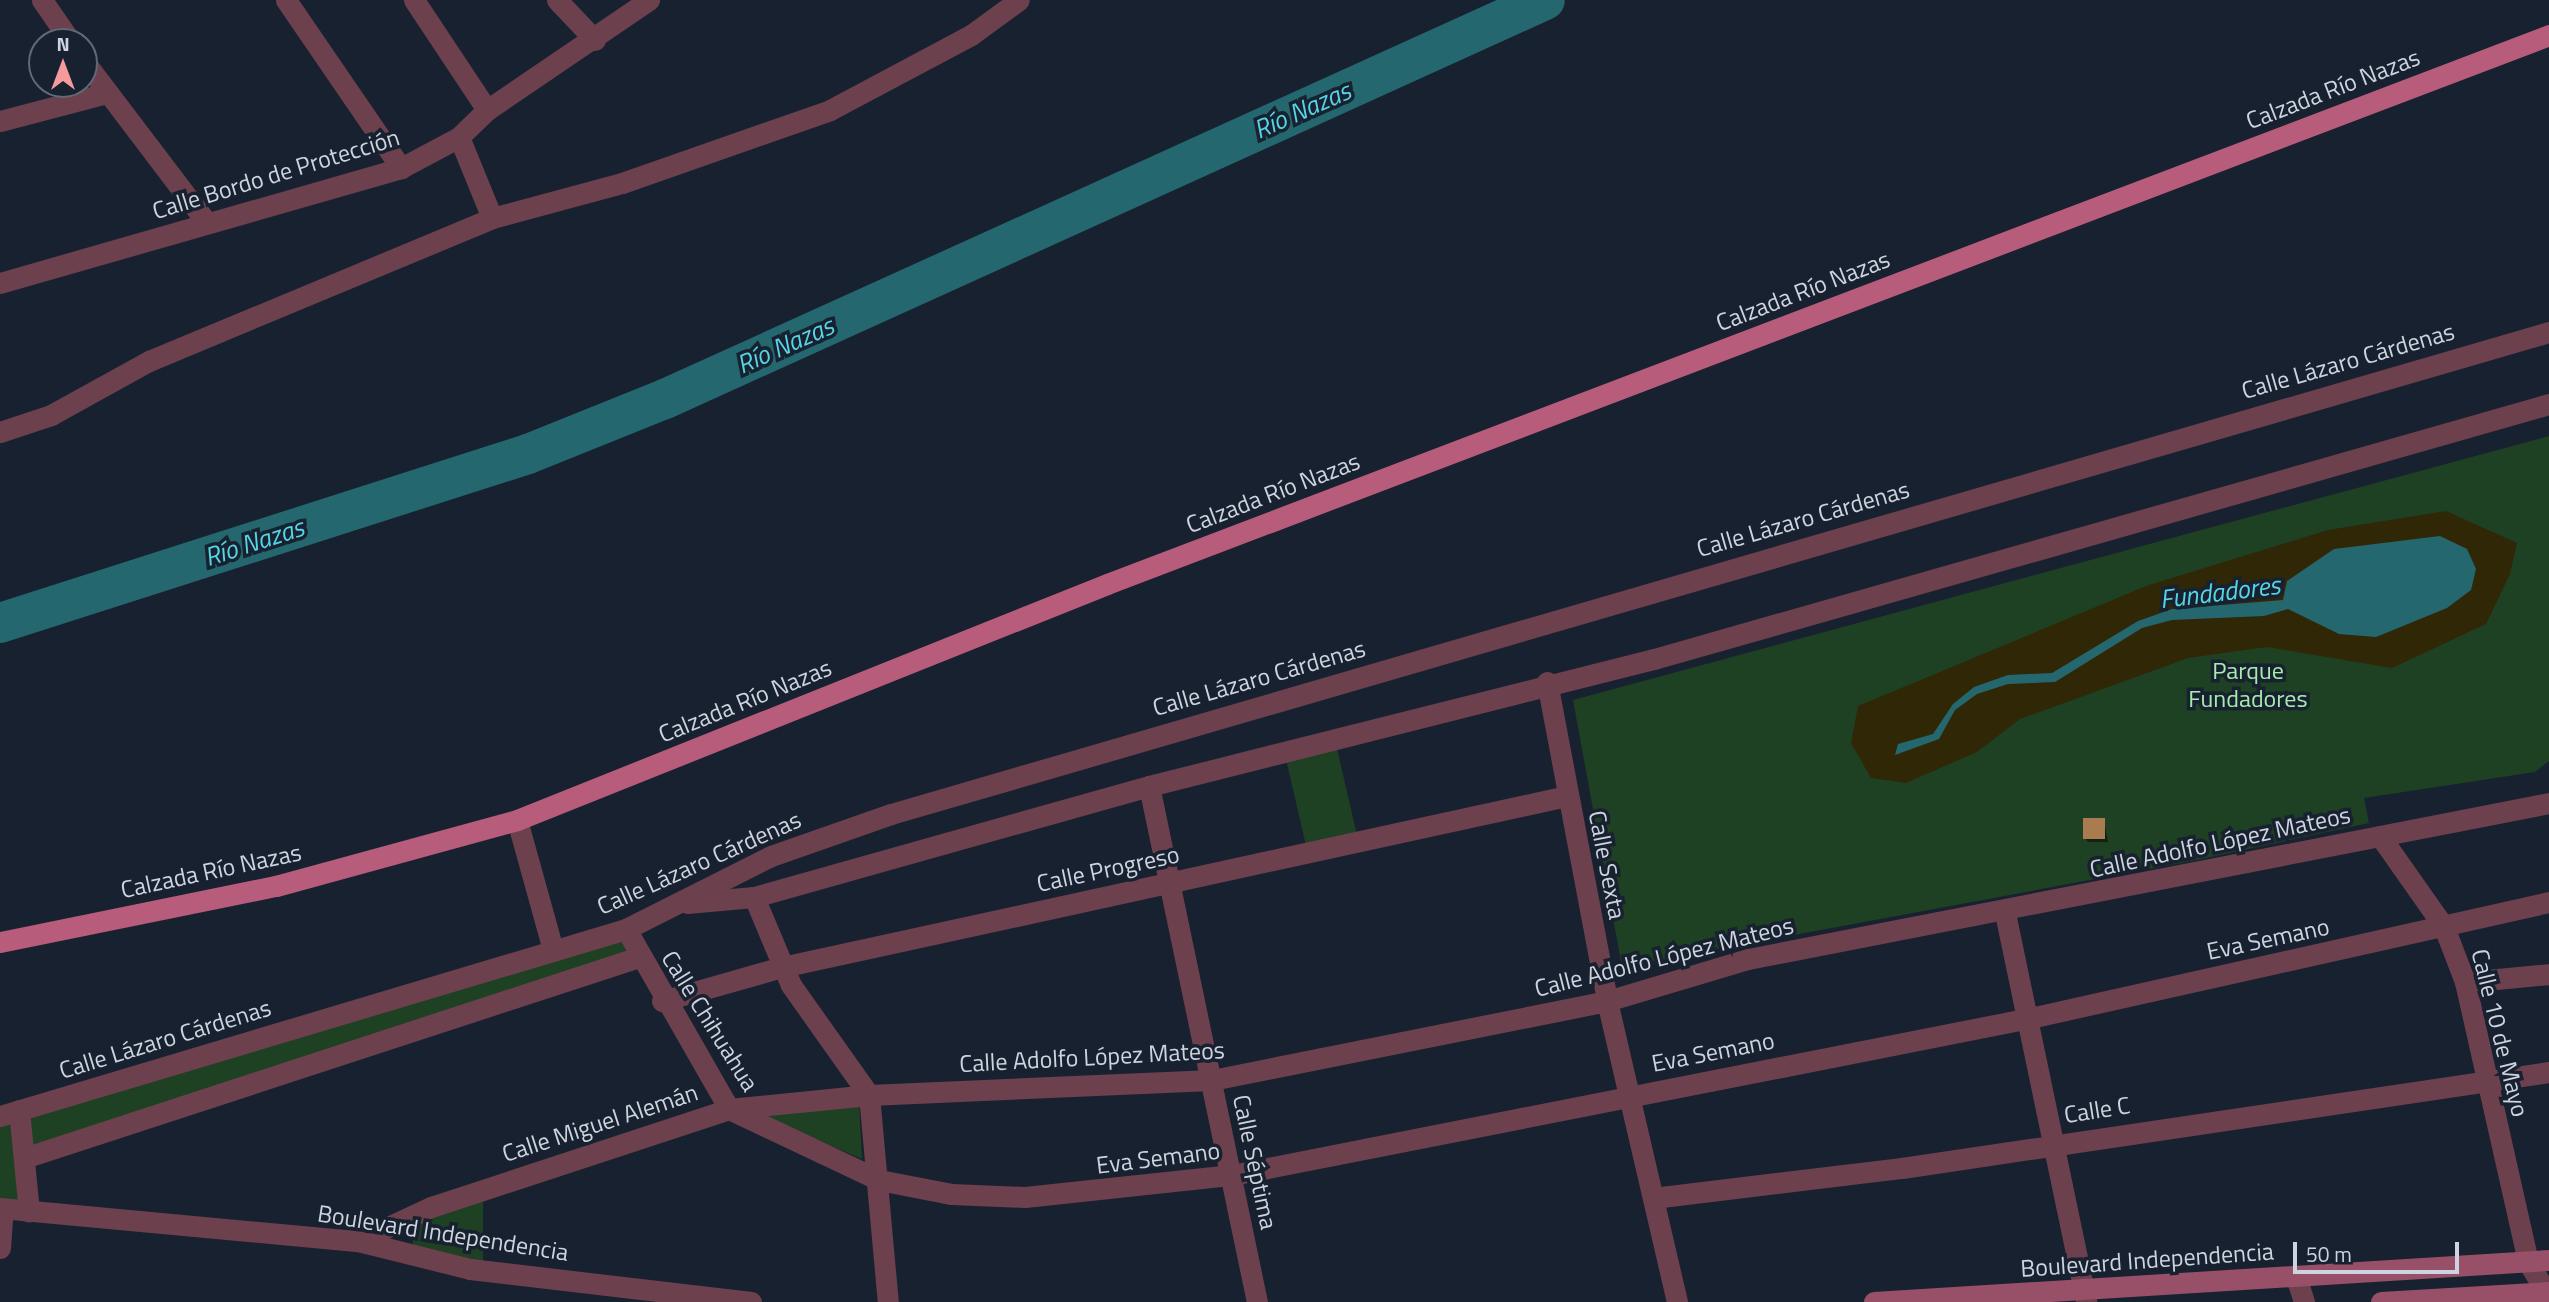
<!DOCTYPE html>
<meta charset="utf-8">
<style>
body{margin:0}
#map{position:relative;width:2549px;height:1302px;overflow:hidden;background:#182130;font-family:"Titillium Web",sans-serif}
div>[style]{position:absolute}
.green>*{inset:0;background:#1e4123;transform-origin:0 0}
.sand>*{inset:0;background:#302706}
.water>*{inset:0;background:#24676f}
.shadow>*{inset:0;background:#0007}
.river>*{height:40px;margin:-20px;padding:0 20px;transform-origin:20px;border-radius:20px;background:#24676f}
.building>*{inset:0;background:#aa7b4f;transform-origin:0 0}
.street>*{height:21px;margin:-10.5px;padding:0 10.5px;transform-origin:10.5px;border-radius:10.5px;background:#6d404e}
.secondary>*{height:21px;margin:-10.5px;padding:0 10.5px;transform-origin:10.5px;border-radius:10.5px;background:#975067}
.primary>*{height:21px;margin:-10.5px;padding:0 10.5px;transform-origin:10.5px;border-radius:10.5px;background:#b75c7a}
span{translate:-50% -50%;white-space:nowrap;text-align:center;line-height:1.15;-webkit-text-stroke:7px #182130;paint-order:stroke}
.street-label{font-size:24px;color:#ced4df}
.park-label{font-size:24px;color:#a6edac}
.water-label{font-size:26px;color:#55d5e6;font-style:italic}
.north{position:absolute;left:28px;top:28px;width:70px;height:70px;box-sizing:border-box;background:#182130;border:2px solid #616976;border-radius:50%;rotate:0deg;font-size:19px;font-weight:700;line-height:28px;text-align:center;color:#ced4df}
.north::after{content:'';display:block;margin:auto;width:24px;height:32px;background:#f59b9c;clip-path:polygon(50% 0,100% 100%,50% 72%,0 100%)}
.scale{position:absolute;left:2293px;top:1242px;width:166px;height:32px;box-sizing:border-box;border:4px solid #ced4df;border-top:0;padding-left:9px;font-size:21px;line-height:24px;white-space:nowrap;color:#ced4df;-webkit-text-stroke:5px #182130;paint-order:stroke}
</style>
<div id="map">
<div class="green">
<i style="clip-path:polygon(2549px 436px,2549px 761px,2535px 772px,2364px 798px,2369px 823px,2192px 861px,1622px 967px,1573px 700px)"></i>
<i style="left:1335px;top:740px;width:100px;height:52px;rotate:77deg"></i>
<i style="clip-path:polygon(618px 933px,630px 958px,25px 1156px,21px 1111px)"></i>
<i style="clip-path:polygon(859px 1102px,862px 1159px,752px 1112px)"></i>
<i style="clip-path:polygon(14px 1117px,26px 1207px,0 1204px,0 1121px)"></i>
<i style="clip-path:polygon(483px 1194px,483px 1265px,412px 1250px,415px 1219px)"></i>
</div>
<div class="sand">
<i style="clip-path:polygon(2446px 511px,2517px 543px,2510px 574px,2486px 624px,2392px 668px,2267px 647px,2188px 658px,2020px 719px,1977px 752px,1906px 783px,1871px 778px,1851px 743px,1858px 706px,2146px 586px,2328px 530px)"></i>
</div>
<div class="water">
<i style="clip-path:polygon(2440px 536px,2467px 549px,2476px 569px,2471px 590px,2447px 608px,2376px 637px,2339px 634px,2288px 609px,2264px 616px,2172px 620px,2142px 628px,2055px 682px,2008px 684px,1977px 694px,1955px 710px,1939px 739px,1895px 755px,1898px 744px,1933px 734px,1953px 704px,1974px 687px,2008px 675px,2052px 673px,2138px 621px,2172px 609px,2283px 600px,2287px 581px,2334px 549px)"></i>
</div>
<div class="shadow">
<i style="clip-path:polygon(2104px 820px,2108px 842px,2088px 842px,2085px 838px)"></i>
</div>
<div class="river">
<i style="left:0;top:623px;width:554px;rotate:-17.75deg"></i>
<i style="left:528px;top:454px;width:148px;rotate:-21.9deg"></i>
<i style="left:665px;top:399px;width:966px;rotate:-24.39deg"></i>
</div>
<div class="building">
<i style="left:2083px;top:818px;width:22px;height:21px"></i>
</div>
<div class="street">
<i style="left:42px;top:0;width:51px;rotate:55.4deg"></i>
<i style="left:286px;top:0;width:204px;rotate:55.6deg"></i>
<i style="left:414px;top:0;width:132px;rotate:56.4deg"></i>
<i style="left:557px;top:0;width:55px;rotate:46.5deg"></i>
<i style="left:84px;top:61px;width:203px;rotate:52.8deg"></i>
<i style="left:0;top:121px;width:111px;rotate:-14.7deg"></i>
<i style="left:459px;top:137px;width:87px;rotate:67.8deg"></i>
<i style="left:0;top:283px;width:417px;rotate:-16deg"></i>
<i style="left:401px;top:168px;width:66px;rotate:-28.1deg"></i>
<i style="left:459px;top:137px;width:39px;rotate:-44deg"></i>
<i style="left:487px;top:110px;width:196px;rotate:-34.2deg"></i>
<i style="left:0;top:432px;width:54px;rotate:-18.4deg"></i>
<i style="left:51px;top:415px;width:112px;rotate:-28.9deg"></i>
<i style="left:149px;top:361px;width:372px;rotate:-22.6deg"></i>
<i style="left:492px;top:218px;width:135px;rotate:-15.1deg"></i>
<i style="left:622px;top:183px;width:220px;rotate:-19.3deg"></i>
<i style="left:830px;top:110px;width:160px;rotate:-28deg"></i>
<i style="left:971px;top:35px;width:59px;rotate:-36.1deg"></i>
<i style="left:1547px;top:682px;width:325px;rotate:79.3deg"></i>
<i style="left:1607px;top:1001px;width:309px;rotate:76.9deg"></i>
<i style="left:1149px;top:786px;width:527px;rotate:78.18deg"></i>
<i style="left:517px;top:820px;width:135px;rotate:74.5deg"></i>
<i style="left:2380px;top:836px;width:111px;rotate:54.9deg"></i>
<i style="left:2444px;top:927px;width:59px;rotate:69.1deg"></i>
<i style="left:2465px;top:982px;width:287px;rotate:77.3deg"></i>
<i style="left:2528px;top:1262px;width:41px;rotate:59deg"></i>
<i style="left:754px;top:897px;width:95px;rotate:67.2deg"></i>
<i style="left:791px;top:985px;width:135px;rotate:54.7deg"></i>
<i style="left:869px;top:1095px;width:208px;rotate:84.8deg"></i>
<i style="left:687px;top:903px;width:67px;rotate:-5.1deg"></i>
<i style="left:754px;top:897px;width:410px;rotate:-15.7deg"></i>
<i style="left:1149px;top:786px;width:521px;rotate:-14.12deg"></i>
<i style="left:1654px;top:659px;width:931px;rotate:-15.9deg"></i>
<i style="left:2005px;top:913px;width:397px;rotate:78.2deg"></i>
<i style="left:626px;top:929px;width:207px;rotate:60.2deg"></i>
<i style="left:729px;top:1109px;width:166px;rotate:25.3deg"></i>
<i style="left:879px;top:1180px;width:73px;rotate:11deg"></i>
<i style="left:951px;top:1194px;width:74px;rotate:2.3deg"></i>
<i style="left:1025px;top:1197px;width:208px;rotate:-6.1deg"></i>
<i style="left:1232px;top:1175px;width:813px;rotate:-11.13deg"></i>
<i style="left:2030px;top:1018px;width:532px;rotate:-12.6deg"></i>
<i style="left:2465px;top:982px;width:84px;rotate:-5.4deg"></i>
<i style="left:662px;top:1001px;width:125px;rotate:-15.8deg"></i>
<i style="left:782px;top:967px;width:803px;rotate:-12.29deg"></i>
<i style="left:19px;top:1110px;width:102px;rotate:84.4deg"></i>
<i style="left:0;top:1116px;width:653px;rotate:-16.63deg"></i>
<i style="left:626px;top:929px;width:162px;rotate:-26.7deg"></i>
<i style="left:771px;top:856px;width:127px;rotate:-19.3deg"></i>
<i style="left:891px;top:814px;width:1727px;rotate:-16.21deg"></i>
<i style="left:24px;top:1158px;width:647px;rotate:-18.1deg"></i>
<i style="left:1653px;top:1198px;width:251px;rotate:-6.9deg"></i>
<i style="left:1902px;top:1168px;width:654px;rotate:-8.44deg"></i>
<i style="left:0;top:1208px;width:360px;rotate:5.3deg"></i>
<i style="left:358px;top:1241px;width:115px;rotate:14deg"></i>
<i style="left:470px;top:1269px;width:283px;rotate:6.7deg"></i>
<i style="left:358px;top:1241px;width:81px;rotate:-25deg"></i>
<i style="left:431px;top:1207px;width:314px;rotate:-18.2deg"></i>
<i style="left:729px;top:1109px;width:141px;rotate:-5.7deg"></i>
<i style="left:869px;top:1095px;width:343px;rotate:-2.5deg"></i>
<i style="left:1212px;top:1080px;width:403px;rotate:-11.3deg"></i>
<i style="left:1607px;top:1001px;width:147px;rotate:-16.6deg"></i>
<i style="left:1748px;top:959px;width:816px;rotate:-11.02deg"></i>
<i style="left:0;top:1248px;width:39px;rotate:-86deg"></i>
<i style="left:2296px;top:1277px;width:26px;rotate:72deg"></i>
</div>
<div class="secondary">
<i style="left:1874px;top:1302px;width:676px;rotate:-3.56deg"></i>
<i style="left:2381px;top:1302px;width:168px;rotate:-3.4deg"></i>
</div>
<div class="primary">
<i style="left:0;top:942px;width:282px;rotate:-11.5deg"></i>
<i style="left:276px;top:886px;width:250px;rotate:-15.3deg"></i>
<i style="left:517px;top:820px;width:635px;rotate:-21.8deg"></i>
<i style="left:1107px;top:584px;width:1543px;rotate:-20.84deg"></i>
</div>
<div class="street-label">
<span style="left:2333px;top:89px;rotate:-21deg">Calzada Río Nazas</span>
<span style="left:276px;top:174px;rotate:-17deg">Calle Bordo de Protección</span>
<span style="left:1803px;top:291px;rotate:-21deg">Calzada Río Nazas</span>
<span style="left:2348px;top:361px;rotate:-16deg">Calle Lázaro Cárdenas</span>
<span style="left:1273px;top:493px;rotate:-21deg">Calzada Río Nazas</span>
<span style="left:1803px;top:519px;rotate:-16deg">Calle Lázaro Cárdenas</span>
<span style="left:1259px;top:678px;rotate:-16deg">Calle Lázaro Cárdenas</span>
<span style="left:745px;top:701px;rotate:-22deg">Calzada Río Nazas</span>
<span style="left:2220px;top:842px;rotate:-12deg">Calle Adolfo López Mateos</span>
<span style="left:699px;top:863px;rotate:-24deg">Calle Lázaro Cárdenas</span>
<span style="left:1607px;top:865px;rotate:79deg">Calle Sexta</span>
<span style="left:1108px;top:869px;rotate:-12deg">Calle Progreso</span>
<span style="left:211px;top:871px;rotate:-12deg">Calzada Río Nazas</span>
<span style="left:2268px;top:939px;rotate:-12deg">Eva Semano</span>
<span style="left:1664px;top:957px;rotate:-14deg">Calle Adolfo López Mateos</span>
<span style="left:710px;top:1021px;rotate:58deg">Calle Chihuahua</span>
<span style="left:2500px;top:1033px;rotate:76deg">Calle 10 de Mayo</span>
<span style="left:165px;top:1039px;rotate:-17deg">Calle Lázaro Cárdenas</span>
<span style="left:1713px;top:1052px;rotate:-11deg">Eva Semano</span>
<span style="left:1092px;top:1057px;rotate:-3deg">Calle Adolfo López Mateos</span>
<span style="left:2097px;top:1110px;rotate:-9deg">Calle C</span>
<span style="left:600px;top:1123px;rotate:-18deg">Calle Miguel Alemán</span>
<span style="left:1158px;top:1158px;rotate:-7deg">Eva Semano</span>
<span style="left:1255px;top:1162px;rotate:78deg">Calle Séptima</span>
<span style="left:443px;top:1233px;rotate:9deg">Boulevard Independencia</span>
<span style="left:2147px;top:1260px;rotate:-4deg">Boulevard Independencia</span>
</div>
<div class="park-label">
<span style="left:2248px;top:685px">Parque<br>Fundadores</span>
</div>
<div class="water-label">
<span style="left:1302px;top:110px;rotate:-24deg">Río Nazas</span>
<span style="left:785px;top:345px;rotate:-24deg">Río Nazas</span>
<span style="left:254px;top:542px;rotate:-18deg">Río Nazas</span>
<span style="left:2220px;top:592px;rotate:-7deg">Fundadores</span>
</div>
<div class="north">N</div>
<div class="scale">50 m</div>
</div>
